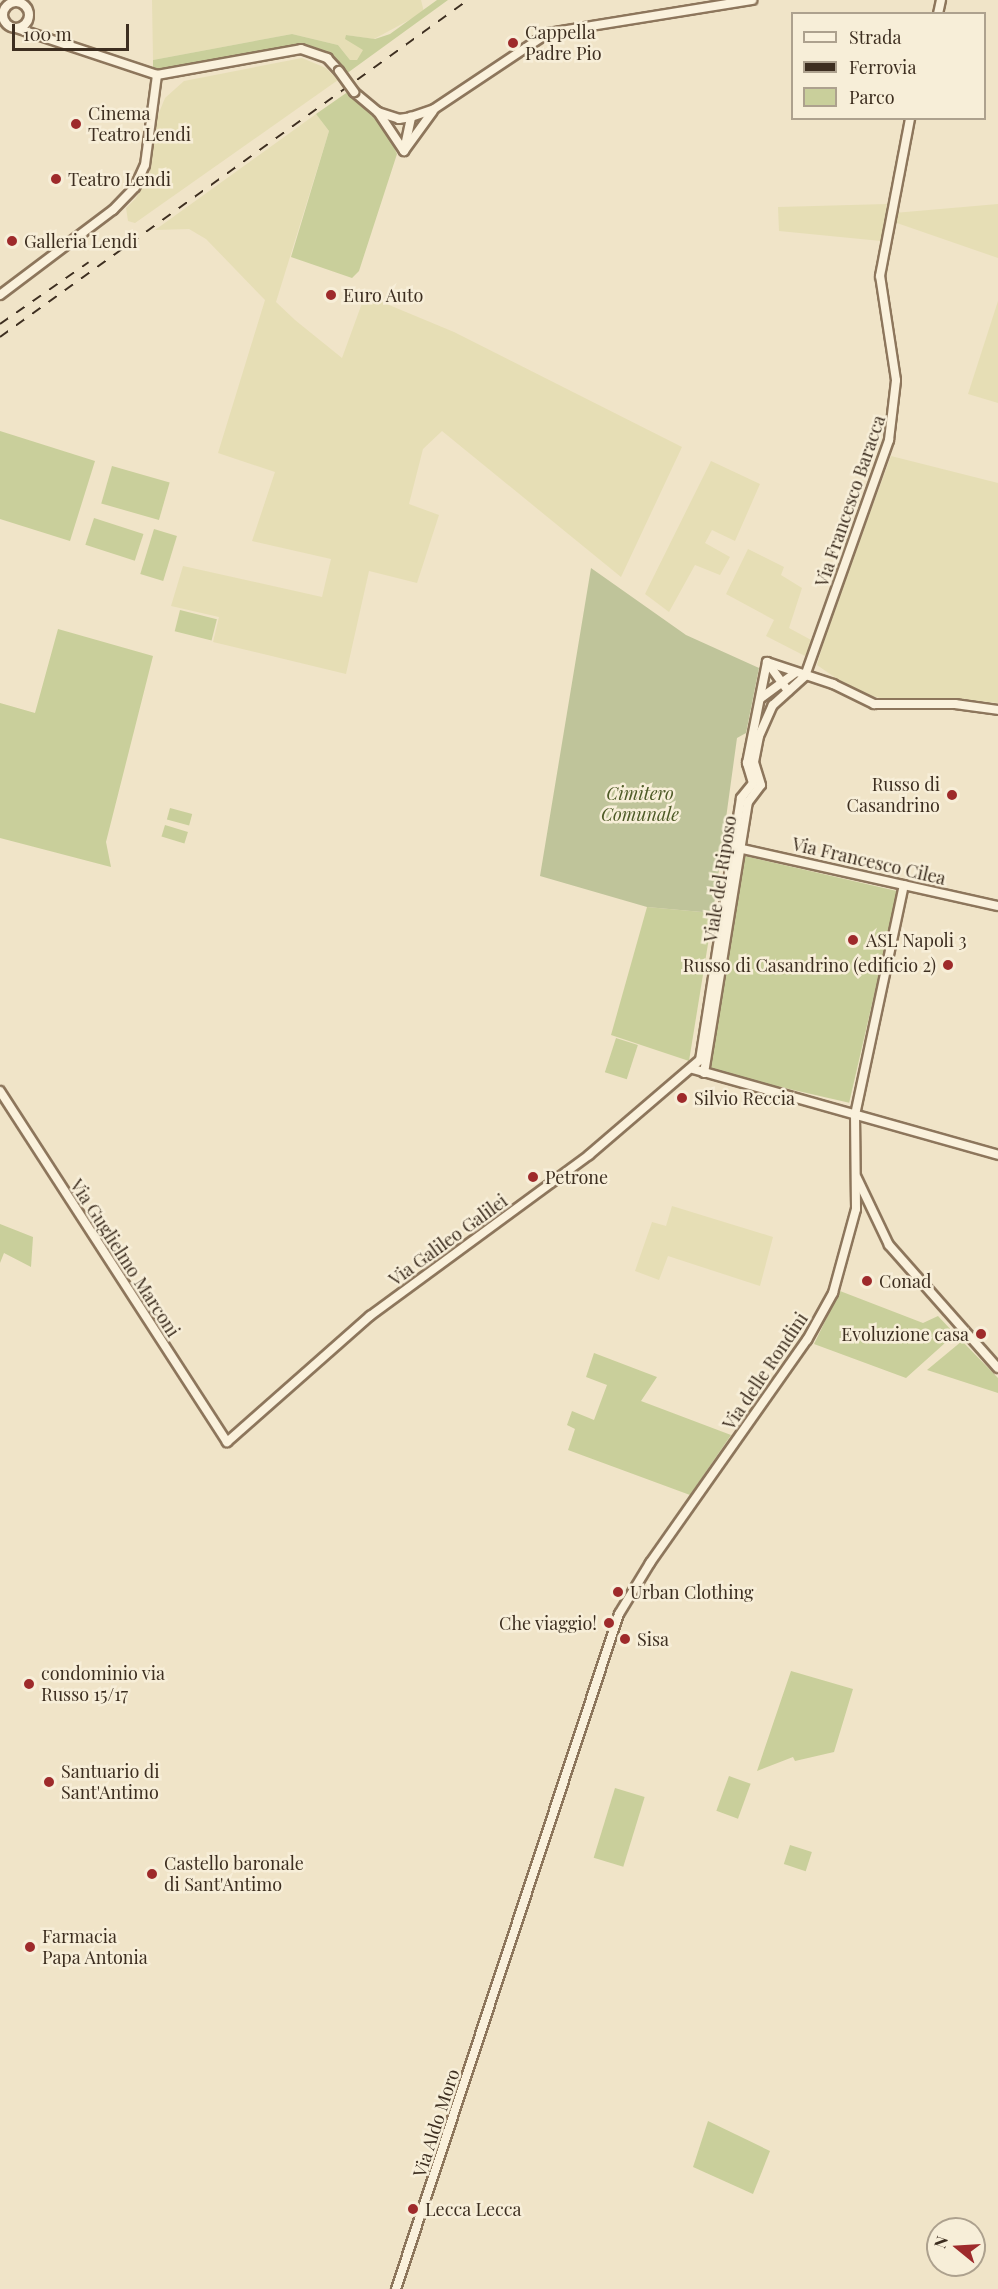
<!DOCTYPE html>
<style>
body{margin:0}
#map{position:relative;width:998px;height:2289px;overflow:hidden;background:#f0e4c8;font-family:"Playfair Display",serif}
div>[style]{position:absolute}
.farmland>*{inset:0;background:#e6deb5}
.green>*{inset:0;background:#c9cf9b;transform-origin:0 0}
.cemetery>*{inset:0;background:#bfc49a}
.roads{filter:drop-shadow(2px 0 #8d765c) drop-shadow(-2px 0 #8d765c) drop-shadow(0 2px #8d765c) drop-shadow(0 -2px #8d765c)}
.tertiary>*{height:8px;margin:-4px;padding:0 4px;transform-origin:4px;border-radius:4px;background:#faf1dc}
.tertiary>.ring{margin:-4px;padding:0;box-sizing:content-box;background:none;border:8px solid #faf1dc;border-radius:50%}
.rail>*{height:2px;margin-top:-1px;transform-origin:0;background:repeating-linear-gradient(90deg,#3d2e20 0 10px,transparent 0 20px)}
.bridges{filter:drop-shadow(2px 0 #8d765c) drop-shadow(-2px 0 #8d765c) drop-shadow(0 2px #8d765c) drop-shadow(0 -2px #8d765c)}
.tertiary-bridge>*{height:8px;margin:-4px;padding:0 4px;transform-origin:4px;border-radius:4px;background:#faf1dc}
.dots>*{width:16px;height:16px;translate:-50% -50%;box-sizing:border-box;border:3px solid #f7eed8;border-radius:50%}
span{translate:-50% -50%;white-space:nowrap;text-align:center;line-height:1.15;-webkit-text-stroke:5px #f7eed8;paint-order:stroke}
.poi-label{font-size:18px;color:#3d2e20}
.left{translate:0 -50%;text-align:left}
.right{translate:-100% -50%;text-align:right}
.street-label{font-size:18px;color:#3d2e20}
.park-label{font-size:18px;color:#4d5a26;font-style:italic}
.legend{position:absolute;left:791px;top:12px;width:195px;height:108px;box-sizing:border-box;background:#f7eed8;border:2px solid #ada18e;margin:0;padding:8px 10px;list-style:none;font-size:18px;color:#3d2e20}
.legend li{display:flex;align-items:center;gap:12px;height:30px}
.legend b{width:30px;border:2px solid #ada18e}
.north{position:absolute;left:926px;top:2217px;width:60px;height:60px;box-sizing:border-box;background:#f7eed8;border:2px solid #ada18e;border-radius:50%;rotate:288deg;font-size:16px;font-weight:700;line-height:24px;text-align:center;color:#3d2e20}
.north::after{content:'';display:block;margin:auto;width:21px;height:27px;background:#9e2a2b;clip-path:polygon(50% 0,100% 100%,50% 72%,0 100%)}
.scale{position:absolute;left:12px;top:24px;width:117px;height:27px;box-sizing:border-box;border:3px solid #3d2e20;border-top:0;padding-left:8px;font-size:18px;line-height:21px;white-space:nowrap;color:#3d2e20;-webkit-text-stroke:4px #f7eed8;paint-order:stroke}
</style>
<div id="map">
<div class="farmland">
<i style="clip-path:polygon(152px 0,421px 0,424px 12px,374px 39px,346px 35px,364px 50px,357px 60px,350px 60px,338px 45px,292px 34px,153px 60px)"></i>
<i style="clip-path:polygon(302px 58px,326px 68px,338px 80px,135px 223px,128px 221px,126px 208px,136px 198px,151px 168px,156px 120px,165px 98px,184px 81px)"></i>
<i style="clip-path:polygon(316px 114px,329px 131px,276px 302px,295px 320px,342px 358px,365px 295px,454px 332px,682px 447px,621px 577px,442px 431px,423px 449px,409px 504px,439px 515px,417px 583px,369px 571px,346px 674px,213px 642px,219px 617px,171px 606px,183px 566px,322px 597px,331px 559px,252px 541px,275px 472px,218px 453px,265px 300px,206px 239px,189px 229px,155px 230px)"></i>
<i style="clip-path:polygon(887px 204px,881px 241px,779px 231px,778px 207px)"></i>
<i style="clip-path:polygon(998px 204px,998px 258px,894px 222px,894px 213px)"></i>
<i style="clip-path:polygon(998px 301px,998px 403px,968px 394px)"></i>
<i style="clip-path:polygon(891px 456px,998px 483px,998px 703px,949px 698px,886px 700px,853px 690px,817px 665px,830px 620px)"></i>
<i style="clip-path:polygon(711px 461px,760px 484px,735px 541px,712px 530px,705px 543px,730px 557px,720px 575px,695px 565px,669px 612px,645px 594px)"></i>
<i style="clip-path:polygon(748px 549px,784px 567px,781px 575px,802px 588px,789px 628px,813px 641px,805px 656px,766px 636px,774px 620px,726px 594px)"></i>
<i style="clip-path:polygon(672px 1206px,773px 1237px,760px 1286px,668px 1256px,659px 1280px,635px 1271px,652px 1222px,666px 1226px)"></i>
</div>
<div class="green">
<i style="clip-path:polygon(437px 0,448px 0,346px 74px,326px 52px,307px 46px,287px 46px,176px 70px,153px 69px,153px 60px,292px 34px,338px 45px,350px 60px,357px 60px,363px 50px,345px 39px,346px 35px,375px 39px,390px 34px)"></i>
<i style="clip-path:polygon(349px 91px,387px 132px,397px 154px,359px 271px,352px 278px,291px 257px,329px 131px,316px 114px)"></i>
<i style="clip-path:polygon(0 431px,95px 461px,70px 541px,0 519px)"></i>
<i style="left:112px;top:466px;width:60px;height:39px;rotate:16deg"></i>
<i style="left:94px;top:518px;width:52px;height:28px;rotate:18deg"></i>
<i style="left:154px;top:529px;width:24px;height:47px;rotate:17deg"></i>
<i style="left:180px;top:610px;width:38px;height:22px;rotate:14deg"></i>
<i style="clip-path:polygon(58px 629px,153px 656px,106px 842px,111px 867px,0 838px,0 703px,35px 713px)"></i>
<i style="left:170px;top:808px;width:23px;height:12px;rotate:15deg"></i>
<i style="left:165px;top:825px;width:24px;height:12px;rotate:17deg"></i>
<i style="left:745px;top:856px;width:157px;height:217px;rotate:13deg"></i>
<i style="clip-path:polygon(647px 907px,713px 913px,689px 1061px,611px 1035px)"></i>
<i style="left:616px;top:1038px;width:23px;height:36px;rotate:18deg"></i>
<i style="clip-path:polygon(0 1224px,33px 1237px,31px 1267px,4px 1253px,0 1263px)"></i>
<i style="clip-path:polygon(840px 1291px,923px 1323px,938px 1316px,955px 1334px,906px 1378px,814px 1344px)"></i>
<i style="clip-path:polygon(962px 1341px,998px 1378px,998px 1393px,927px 1370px)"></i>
<i style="clip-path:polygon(594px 1353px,657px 1377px,641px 1401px,731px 1435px,690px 1495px,568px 1450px,575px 1429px,567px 1425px,572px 1411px,594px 1420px,607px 1385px,586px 1377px)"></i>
<i style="clip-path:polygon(791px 1671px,853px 1689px,834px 1752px,795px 1761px,793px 1757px,757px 1771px)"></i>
<i style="left:729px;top:1776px;width:23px;height:37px;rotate:20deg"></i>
<i style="left:615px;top:1788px;width:31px;height:73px;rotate:17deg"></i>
<i style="left:790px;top:1845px;width:23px;height:20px;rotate:18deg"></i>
<i style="clip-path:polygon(708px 2121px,770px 2151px,753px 2194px,693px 2167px)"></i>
</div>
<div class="cemetery">
<i style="clip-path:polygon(591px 568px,686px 635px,759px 668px,746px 733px,737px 738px,713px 913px,647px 907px,540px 876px)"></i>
</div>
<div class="roads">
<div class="tertiary">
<i class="ring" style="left:3px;top:2px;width:18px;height:18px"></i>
<i style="left:938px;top:14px;width:14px;rotate:-78deg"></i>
<i style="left:16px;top:28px;width:149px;rotate:18.4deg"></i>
<i style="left:157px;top:75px;width:146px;rotate:-10.2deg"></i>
<i style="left:301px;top:49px;width:28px;rotate:19deg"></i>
<i style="left:327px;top:58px;width:18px;rotate:47deg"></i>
<i style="left:354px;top:92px;width:31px;rotate:40deg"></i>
<i style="left:378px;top:112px;width:22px;rotate:18deg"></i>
<i style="left:399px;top:119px;width:12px;rotate:-9deg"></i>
<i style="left:411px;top:117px;width:24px;rotate:-19deg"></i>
<i style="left:434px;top:109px;width:137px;rotate:-33.7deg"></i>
<i style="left:548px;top:33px;width:207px;rotate:-9.2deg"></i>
<i style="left:378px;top:112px;width:47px;rotate:56.3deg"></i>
<i style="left:405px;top:146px;width:30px;rotate:-78deg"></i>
<i style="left:404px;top:151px;width:49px;rotate:-54.1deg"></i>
<i style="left:0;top:295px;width:141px;rotate:-37deg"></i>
<i style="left:113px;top:210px;width:32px;rotate:-46deg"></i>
<i style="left:135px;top:187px;width:24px;rotate:-66deg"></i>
<i style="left:145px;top:165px;width:91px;rotate:-82.4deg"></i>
<i style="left:767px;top:662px;width:70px;rotate:18.4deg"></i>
<i style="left:833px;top:684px;width:46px;rotate:26deg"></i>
<i style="left:874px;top:704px;width:81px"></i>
<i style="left:955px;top:704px;width:43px;rotate:7.9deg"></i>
<i style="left:767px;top:662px;width:36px;rotate:54deg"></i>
<i style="left:761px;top:698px;width:42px;rotate:-36.3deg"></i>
<i style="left:738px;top:848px;width:266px;rotate:12.6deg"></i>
<i style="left:693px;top:1069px;width:317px;rotate:15.7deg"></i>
<i style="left:704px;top:1073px;width:275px;rotate:-80.8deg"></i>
<i style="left:748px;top:802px;width:21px;rotate:-53deg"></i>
<i style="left:761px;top:785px;width:24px;rotate:-107deg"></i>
<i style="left:754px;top:762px;width:26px;rotate:-79deg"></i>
<i style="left:759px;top:736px;width:34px;rotate:-66deg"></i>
<i style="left:773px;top:705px;width:43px;rotate:-42.2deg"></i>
<i style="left:805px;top:676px;width:251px;rotate:-70.4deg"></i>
<i style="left:889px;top:440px;width:60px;rotate:-83.3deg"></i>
<i style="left:896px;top:380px;width:105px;rotate:-98.7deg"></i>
<i style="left:880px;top:276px;width:161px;rotate:-79.2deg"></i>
<i style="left:0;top:1091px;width:418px;rotate:57.1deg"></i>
<i style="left:227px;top:1442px;width:191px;rotate:-41.4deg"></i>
<i style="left:370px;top:1316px;width:272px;rotate:-36.3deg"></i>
<i style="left:589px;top:1155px;width:146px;rotate:-40.6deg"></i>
<i style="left:700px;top:1060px;width:265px;rotate:-81.1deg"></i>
<i style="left:741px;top:798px;width:19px;rotate:-51deg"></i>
<i style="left:753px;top:783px;width:21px;rotate:-107deg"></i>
<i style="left:747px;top:763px;width:103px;rotate:-78.8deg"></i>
<i style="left:857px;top:1178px;width:74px;rotate:64.5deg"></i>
<i style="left:889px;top:1245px;width:164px;rotate:48.5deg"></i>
<i style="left:396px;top:2289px;width:711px;rotate:-71.72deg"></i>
<i style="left:619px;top:1614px;width:60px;rotate:-58.7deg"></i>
<i style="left:650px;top:1563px;width:273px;rotate:-54.9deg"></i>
<i style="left:807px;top:1340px;width:54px;rotate:-61deg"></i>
<i style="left:833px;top:1293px;width:87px;rotate:-74.7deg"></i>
<i style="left:856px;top:1209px;width:94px;rotate:-90.6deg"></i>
<i style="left:855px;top:1115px;width:235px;rotate:-78deg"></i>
</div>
</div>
<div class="rail">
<i style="left:0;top:324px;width:108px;rotate:-34.9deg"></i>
<i style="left:0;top:337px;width:577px;rotate:-35.76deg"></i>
</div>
<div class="bridges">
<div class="tertiary-bridge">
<i style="left:339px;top:71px;width:26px;rotate:54deg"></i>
</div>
</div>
<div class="dots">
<i style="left:513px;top:43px;background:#9e2a2b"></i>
<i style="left:76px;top:124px;background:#9e2a2b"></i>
<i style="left:56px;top:179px;background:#9e2a2b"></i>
<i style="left:12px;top:241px;background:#9e2a2b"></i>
<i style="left:331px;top:295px;background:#9e2a2b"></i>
<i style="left:952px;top:795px;background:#9e2a2b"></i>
<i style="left:853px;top:940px;background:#9e2a2b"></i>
<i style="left:948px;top:965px;background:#9e2a2b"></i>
<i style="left:682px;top:1098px;background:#9e2a2b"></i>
<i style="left:533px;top:1177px;background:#9e2a2b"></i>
<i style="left:867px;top:1281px;background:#9e2a2b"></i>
<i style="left:981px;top:1334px;background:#9e2a2b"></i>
<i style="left:618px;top:1592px;background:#9e2a2b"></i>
<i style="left:609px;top:1623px;background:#9e2a2b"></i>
<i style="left:625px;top:1639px;background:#9e2a2b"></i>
<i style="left:29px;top:1684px;background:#9e2a2b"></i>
<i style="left:49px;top:1782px;background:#9e2a2b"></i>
<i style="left:152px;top:1874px;background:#9e2a2b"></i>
<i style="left:30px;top:1947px;background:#9e2a2b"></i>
<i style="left:413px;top:2209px;background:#9e2a2b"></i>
</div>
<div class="poi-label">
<span class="left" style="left:525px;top:43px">Cappella<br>Padre Pio</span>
<span class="left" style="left:88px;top:124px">Cinema<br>Teatro Lendi</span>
<span class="left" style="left:68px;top:179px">Teatro Lendi</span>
<span class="left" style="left:24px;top:241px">Galleria Lendi</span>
<span class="left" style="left:343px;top:295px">Euro Auto</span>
<span class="right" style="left:940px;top:795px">Russo di<br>Casandrino</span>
<span class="left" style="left:866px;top:940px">ASL Napoli 3</span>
<span class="right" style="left:936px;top:965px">Russo di Casandrino (edificio 2)</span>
<span class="left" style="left:694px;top:1098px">Silvio Reccia</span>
<span class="left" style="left:545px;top:1177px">Petrone</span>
<span class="left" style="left:879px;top:1281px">Conad</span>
<span class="right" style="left:969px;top:1334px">Evoluzione casa</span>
<span class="left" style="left:630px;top:1592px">Urban Clothing</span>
<span class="right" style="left:597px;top:1623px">Che viaggio!</span>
<span class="left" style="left:637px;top:1639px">Sisa</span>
<span class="left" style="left:41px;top:1684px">condominio via<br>Russo 15/17</span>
<span class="left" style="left:61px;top:1782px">Santuario di<br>Sant'Antimo</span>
<span class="left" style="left:164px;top:1874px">Castello baronale<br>di Sant'Antimo</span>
<span class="left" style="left:42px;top:1947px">Farmacia<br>Papa Antonia</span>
<span class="left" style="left:425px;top:2209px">Lecca Lecca</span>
</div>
<div class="street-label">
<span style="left:850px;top:501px;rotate:-71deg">Via Francesco Baracca</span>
<span style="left:869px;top:861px;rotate:13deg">Via Francesco Cilea</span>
<span style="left:720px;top:879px;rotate:-81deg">Viale del Riposo</span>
<span style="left:448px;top:1240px;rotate:-36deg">Via Galileo Galilei</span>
<span style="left:125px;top:1258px;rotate:57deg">Via Guglielmo Marconi</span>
<span style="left:765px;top:1371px;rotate:-56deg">Via delle Rondini</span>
<span style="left:436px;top:2123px;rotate:-72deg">Via Aldo Moro</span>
</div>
<div class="park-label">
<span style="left:640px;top:804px">Cimitero<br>Comunale</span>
</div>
<ul class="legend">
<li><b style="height:8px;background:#faf1dc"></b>Strada</li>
<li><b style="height:8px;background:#3d2e20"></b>Ferrovia</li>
<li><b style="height:16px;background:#c9cf9b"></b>Parco</li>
</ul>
<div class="north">N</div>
<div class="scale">100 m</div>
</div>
